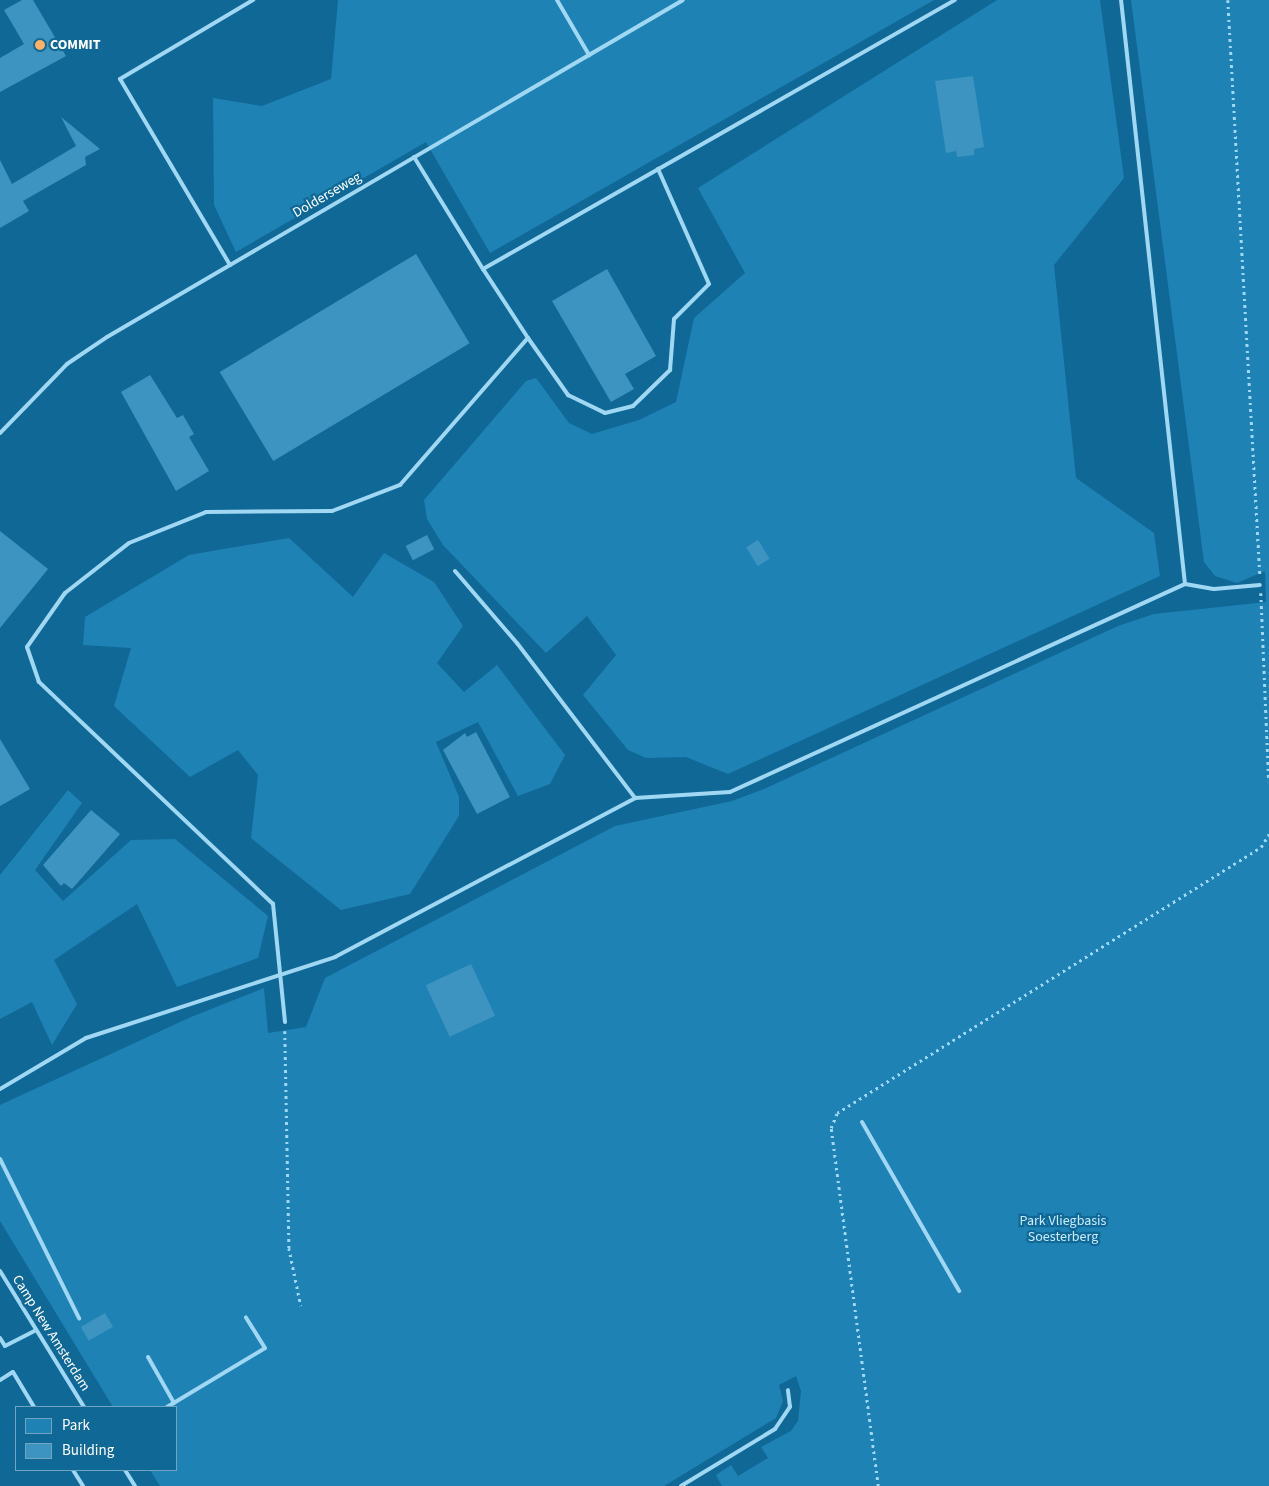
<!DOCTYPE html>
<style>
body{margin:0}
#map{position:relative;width:1269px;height:1486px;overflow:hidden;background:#106897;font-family:"Source Sans 3",sans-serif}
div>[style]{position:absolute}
.green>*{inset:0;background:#1e82b5}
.building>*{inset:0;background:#3e94c1;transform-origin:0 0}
.path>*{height:2.5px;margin-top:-1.25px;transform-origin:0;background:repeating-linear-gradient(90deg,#a0d8f4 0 2.5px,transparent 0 6.5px)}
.lane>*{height:4px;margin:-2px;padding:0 2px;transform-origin:2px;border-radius:2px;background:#a0d8f4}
.dots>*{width:14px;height:14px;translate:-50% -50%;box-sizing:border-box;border:2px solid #106897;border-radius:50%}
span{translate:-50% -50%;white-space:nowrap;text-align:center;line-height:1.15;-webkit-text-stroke:4.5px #106897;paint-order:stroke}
.poi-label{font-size:14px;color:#fff;font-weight:700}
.left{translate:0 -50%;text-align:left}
.street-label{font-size:14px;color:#fff}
.park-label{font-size:14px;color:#c8ecfe}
.legend{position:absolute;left:15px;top:1406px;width:162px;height:65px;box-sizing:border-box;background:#106897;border:1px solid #70a4c1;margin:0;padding:6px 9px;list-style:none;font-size:15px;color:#fff}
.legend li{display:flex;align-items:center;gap:10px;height:25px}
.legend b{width:25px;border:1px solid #70a4c1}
</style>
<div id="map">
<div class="green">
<i style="clip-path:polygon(338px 0,934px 0,490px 253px,426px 142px,236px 252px,214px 205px,213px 98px,262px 106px,331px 79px)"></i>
<i style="clip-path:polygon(997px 0,1100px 0,1124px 178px,1054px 265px,1076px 478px,1154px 533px,1160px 576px,728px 774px,686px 757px,646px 758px,628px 750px,583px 695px,616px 655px,587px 616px,546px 653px,443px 545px,427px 519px,424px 500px,526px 381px,536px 378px,569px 423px,592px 434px,639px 420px,676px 402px,694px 318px,745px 273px,698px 188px)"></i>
<i style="clip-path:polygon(1131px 0,1269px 0,1269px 1486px,722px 1486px,716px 1475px,731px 1465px,738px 1476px,768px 1458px,761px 1447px,791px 1431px,798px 1421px,801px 1391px,796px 1376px,779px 1385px,783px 1401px,776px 1418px,664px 1486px,160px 1486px,150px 1470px,176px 1470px,176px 1407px,113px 1407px,0 1221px,0 1105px,191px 1017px,264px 988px,268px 1033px,306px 1027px,325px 978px,615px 826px,732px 801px,764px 789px,1118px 626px,1154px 614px,1266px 602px,1265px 571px,1237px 583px,1215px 576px,1204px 562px)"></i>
<i style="clip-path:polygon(289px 538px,353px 597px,384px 553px,434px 582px,463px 626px,437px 663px,464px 692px,497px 665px,565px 755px,550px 784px,518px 796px,478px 722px,436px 742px,459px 797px,459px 816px,410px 894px,341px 910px,251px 838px,258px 775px,238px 750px,190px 777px,114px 706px,131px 648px,83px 645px,85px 617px,189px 555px)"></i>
<i style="clip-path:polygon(68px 790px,82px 803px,35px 870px,63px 901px,131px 840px,175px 839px,268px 916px,258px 958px,177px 987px,137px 904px,54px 960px,77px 1004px,52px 1045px,32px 1002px,0 1019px,0 875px)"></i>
</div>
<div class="building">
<i style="clip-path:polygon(22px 0,33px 0,66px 56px,0 92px,0 58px,24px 44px,4px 10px)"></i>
<i style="clip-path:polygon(973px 76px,984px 147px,974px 149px,974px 155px,957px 157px,956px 151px,946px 153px,935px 81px)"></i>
<i style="clip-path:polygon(61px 117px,100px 149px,85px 157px,86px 165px,23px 201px,29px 211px,0 228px,0 160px,12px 184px,76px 146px)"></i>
<i style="left:416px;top:254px;width:104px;height:229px;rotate:59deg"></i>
<i style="clip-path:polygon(607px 269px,656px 356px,625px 374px,634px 389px,611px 402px,552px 301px)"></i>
<i style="clip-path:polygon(150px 375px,177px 418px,183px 415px,194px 434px,189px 437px,209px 471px,176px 491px,121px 392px)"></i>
<i style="clip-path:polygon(0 531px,48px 569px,0 628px)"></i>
<i style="left:427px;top:535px;width:16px;height:24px;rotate:63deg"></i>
<i style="left:758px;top:540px;width:22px;height:14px;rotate:58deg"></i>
<i style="clip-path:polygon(476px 732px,510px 797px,477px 814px,443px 750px,465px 733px,467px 737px)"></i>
<i style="clip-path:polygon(0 739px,30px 789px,0 806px)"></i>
<i style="clip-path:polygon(91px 810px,120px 834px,72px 889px,64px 883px,61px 886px,43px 865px)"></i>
<i style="left:471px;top:964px;width:57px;height:50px;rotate:65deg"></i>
<i style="left:105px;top:1313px;width:16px;height:28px;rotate:60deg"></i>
</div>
<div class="path">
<i style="left:1228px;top:0;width:576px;rotate:86.81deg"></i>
<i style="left:1261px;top:593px;width:189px;rotate:87.6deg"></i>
<i style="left:285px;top:1031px;width:217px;rotate:88.9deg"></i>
<i style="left:289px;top:1248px;width:59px;rotate:78.3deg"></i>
<i style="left:878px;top:1486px;width:361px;rotate:-97.5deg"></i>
<i style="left:831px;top:1128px;width:16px;rotate:-68deg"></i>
<i style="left:837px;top:1113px;width:501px;rotate:-32.1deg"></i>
<i style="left:1261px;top:847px;width:15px;rotate:-58deg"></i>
</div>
<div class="lane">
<i style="left:557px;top:0;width:64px;rotate:59.8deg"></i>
<i style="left:414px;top:157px;width:132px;rotate:58.4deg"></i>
<i style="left:483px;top:269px;width:543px;rotate:-29.68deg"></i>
<i style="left:230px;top:265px;width:216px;rotate:-120.6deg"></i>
<i style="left:120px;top:79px;width:155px;rotate:-30.7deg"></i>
<i style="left:528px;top:338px;width:70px;rotate:54.9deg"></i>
<i style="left:568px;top:395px;width:41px;rotate:25.9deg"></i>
<i style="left:605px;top:413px;width:29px;rotate:-14deg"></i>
<i style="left:633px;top:406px;width:52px;rotate:-44.2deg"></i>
<i style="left:670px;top:370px;width:51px;rotate:-85.5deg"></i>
<i style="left:674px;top:319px;width:49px;rotate:-45deg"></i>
<i style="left:709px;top:284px;width:126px;rotate:-113.9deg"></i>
<i style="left:0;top:433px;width:96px;rotate:-45.8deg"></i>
<i style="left:67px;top:364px;width:48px;rotate:-34deg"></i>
<i style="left:107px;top:337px;width:667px;rotate:-30.33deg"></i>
<i style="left:455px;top:571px;width:95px;rotate:49.3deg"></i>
<i style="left:517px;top:643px;width:195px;rotate:52.7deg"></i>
<i style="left:1185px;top:584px;width:29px;rotate:10deg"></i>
<i style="left:1214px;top:589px;width:46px;rotate:-5deg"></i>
<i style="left:285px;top:1022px;width:119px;rotate:-95.8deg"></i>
<i style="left:273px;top:904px;width:323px;rotate:-136.5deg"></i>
<i style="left:39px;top:682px;width:37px;rotate:-109deg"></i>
<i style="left:27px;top:647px;width:66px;rotate:-54.9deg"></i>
<i style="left:65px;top:593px;width:81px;rotate:-38deg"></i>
<i style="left:129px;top:543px;width:83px;rotate:-21.9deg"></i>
<i style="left:206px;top:512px;width:126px;rotate:-0.5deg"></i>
<i style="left:332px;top:511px;width:73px;rotate:-20.9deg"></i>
<i style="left:400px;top:485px;width:195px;rotate:-49deg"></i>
<i style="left:528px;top:338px;width:82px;rotate:-123.1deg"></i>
<i style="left:0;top:1089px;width:100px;rotate:-30.7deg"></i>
<i style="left:86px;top:1038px;width:262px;rotate:-18deg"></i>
<i style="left:335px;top:957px;width:340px;rotate:-27.9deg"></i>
<i style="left:635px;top:798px;width:95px;rotate:-3.6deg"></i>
<i style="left:730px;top:792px;width:500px;rotate:-24.57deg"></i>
<i style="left:1185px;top:584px;width:587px;rotate:-96.25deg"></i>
<i style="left:862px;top:1122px;width:195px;rotate:60.1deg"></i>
<i style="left:0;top:1159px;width:178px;rotate:63.6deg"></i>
<i style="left:0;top:1271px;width:160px;rotate:58.3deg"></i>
<i style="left:0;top:1338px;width:9px;rotate:58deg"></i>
<i style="left:5px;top:1346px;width:33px;rotate:-27deg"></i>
<i style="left:148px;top:1357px;width:53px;rotate:60.5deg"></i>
<i style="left:0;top:1380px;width:15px;rotate:-32deg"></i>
<i style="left:13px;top:1372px;width:41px;rotate:59deg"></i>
<i style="left:167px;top:1407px;width:114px;rotate:-31deg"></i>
<i style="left:265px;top:1348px;width:36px;rotate:-122deg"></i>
<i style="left:73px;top:1470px;width:19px;rotate:58deg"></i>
<i style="left:125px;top:1470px;width:19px;rotate:58deg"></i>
<i style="left:681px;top:1486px;width:110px;rotate:-31.2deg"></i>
<i style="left:775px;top:1429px;width:27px;rotate:-56deg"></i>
<i style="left:790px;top:1407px;width:17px;rotate:-97deg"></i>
</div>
<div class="dots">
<i style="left:40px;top:45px;background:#ffb163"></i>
</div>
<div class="poi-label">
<span class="left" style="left:50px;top:45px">COMMIT</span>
</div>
<div class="street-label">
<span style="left:327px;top:195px;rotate:-30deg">Dolderseweg</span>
<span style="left:51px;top:1333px;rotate:58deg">Camp New Amsterdam</span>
</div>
<div class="park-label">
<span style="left:1063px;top:1229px">Park Vliegbasis<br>Soesterberg</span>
</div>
<ul class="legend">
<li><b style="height:14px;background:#1e82b5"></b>Park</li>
<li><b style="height:14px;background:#3e94c1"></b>Building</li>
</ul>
</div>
